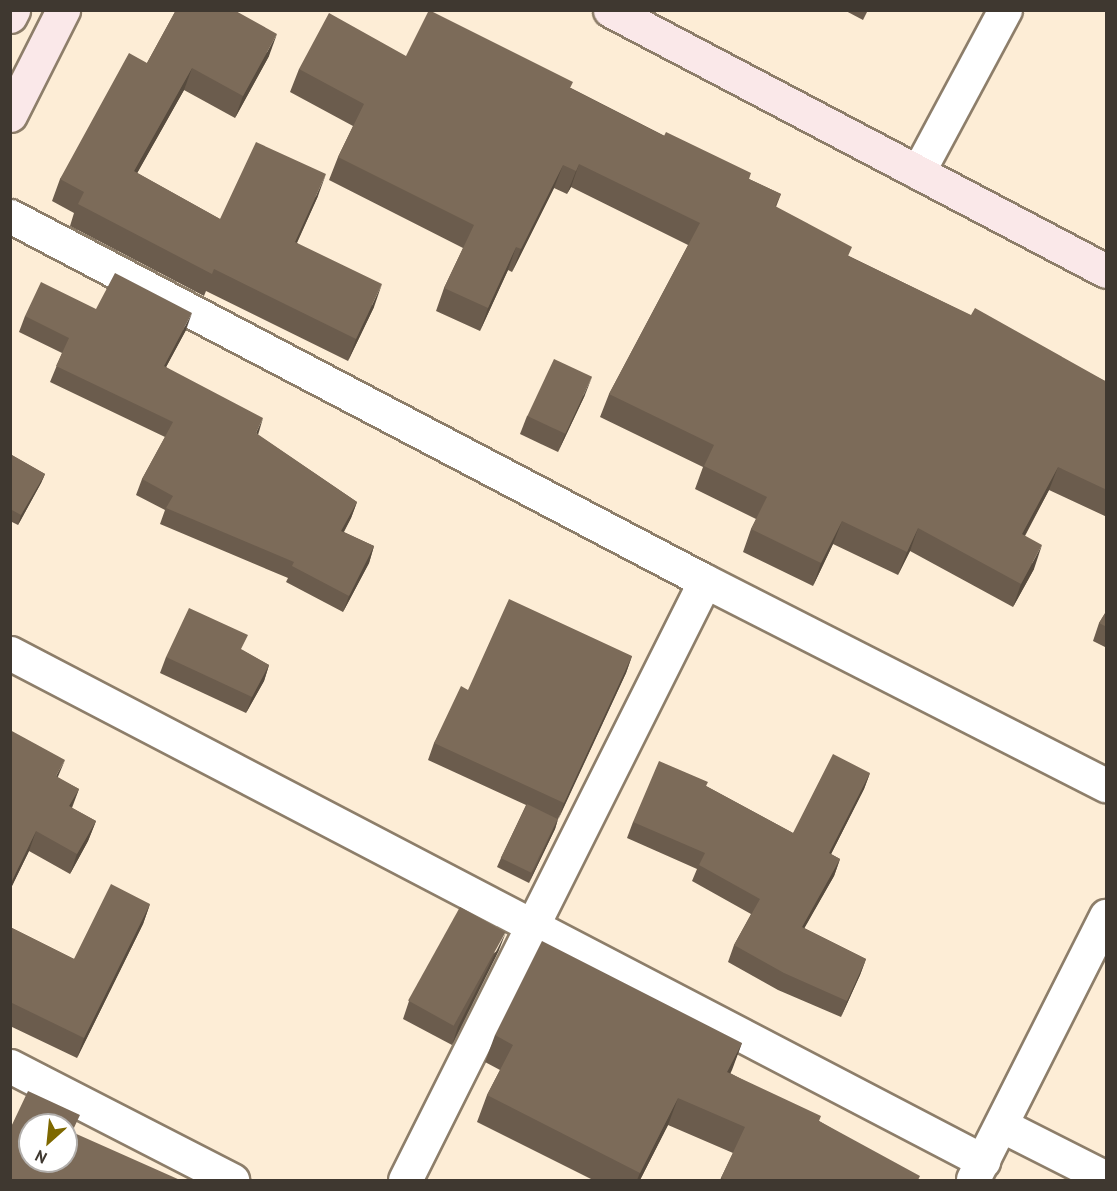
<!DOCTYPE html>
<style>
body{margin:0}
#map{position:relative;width:1117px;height:1191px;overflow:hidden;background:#fdedd6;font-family:"PT Sans",sans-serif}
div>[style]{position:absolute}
.roads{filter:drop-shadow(2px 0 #8d7e6a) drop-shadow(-2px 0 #8d7e6a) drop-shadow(0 2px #8d7e6a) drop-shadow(0 -2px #8d7e6a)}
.street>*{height:33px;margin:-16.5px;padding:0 16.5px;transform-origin:16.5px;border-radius:16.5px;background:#fff}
.secondary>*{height:33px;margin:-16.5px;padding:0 16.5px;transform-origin:16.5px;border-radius:16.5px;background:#fae8e9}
.wall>*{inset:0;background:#6b5c4d}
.shaded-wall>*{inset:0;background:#574b3e}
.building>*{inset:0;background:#7c6b59;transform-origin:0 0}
span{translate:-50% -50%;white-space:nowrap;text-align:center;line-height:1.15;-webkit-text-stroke:6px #fff;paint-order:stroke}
.frame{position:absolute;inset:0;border:12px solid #3f3830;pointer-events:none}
.north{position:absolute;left:18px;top:1113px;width:60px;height:60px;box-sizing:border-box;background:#fff;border:2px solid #b2afac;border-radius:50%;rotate:207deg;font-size:16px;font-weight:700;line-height:24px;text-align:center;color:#3f3830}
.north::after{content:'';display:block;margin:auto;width:21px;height:27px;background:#7e6800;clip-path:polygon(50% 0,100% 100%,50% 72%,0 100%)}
</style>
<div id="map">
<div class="roads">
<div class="street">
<i style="left:918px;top:172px;width:184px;rotate:-61.8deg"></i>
<i style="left:10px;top:216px;width:785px;rotate:27.71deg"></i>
<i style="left:705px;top:581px;width:450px;rotate:27deg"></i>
<i style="left:10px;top:653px;width:1098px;rotate:27.57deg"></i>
<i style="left:10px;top:1066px;width:250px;rotate:27.2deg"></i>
<i style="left:1001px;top:1125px;width:118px;rotate:26.8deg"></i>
<i style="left:973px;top:1179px;width:295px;rotate:-63.2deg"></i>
<i style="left:405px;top:1180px;width:670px;rotate:-63.4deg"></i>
</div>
<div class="secondary">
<i style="left:610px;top:10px;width:560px;rotate:27.75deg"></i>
<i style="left:10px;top:16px;width:7px;rotate:-63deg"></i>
<i style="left:10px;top:115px;width:118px;rotate:-63.2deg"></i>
</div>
</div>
<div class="wall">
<i style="clip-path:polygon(176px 10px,238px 10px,237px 12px,269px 56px,235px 118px,184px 90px,137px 173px,220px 219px,318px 196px,297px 243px,374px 307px,348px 361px,206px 291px,204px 296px,70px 226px,74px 213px,52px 201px,60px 179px,147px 63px)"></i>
<i style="clip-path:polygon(844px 10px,868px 10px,863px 20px)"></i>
<i style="clip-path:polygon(406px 56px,571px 88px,749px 179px,781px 194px,776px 207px,849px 256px,1107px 382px,1107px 517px,1049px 490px,1025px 536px,1034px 569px,1013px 607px,910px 551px,898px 575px,833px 544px,813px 586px,743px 552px,751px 529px,756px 519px,695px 489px,703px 467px,600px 417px,609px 394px,688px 245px,571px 187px,567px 194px,554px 188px,512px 272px,508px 270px,480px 331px,436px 311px,444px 288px,463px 248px,329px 180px,338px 157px,353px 126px,290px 92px,299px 69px)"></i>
<i style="clip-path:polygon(96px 309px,186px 330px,166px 367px,258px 435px,357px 502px,351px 518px,344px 532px,374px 546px,369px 563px,343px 612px,286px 582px,288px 578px,160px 524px,165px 510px,136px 495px,142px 479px,165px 437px,50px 382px,62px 353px,19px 332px,25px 316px)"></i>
<i style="clip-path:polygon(585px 395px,558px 452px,520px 434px,527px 416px)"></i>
<i style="clip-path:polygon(10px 454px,45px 474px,41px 483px,18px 525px,10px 521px)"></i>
<i style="clip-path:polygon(1107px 610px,1107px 648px,1093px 641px,1099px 623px)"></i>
<i style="clip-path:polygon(242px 650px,269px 665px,264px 681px,246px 713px,160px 673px,166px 657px)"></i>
<i style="clip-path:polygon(632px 656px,626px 673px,558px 819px,555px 829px,529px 883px,497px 867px,501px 858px,526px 805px,428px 760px,434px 743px,468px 690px)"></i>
<i style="clip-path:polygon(10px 730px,58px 778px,79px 789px,72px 808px,96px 821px,88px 841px,70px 874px,29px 851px,10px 890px)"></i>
<i style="clip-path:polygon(870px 773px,864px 789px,831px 854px,840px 859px,834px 876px,804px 928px,866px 959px,860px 975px,841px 1017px,778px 990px,728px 962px,734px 945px,751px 914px,692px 881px,697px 869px,627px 838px,633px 822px,706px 786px,793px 833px)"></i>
<i style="clip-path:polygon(150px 904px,143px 924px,77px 1058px,10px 1026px,10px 927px,74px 959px)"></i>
<i style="clip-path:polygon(499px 950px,452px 1045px,403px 1019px,409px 1001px)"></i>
<i style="clip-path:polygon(495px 1035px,742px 1043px,730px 1073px,819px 1121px,919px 1180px,720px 1180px,733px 1153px,668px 1125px,640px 1180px,593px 1180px,477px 1122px,487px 1095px,500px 1070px,485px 1062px)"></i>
</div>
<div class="shaded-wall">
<i style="clip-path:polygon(277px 34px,269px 56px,235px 118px,243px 96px)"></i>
<i style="clip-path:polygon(192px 68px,184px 90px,126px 193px,134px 171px)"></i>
<i style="clip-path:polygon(579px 164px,571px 187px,567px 194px,576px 171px)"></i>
<i style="clip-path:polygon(563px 165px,554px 188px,512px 272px,521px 249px)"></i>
<i style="clip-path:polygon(326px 174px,318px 196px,287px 264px,295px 242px)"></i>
<i style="clip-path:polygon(516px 247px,508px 270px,480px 331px,488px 308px)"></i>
<i style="clip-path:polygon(382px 284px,374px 307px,348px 361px,356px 339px)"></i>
<i style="clip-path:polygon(192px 313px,186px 330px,158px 382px,164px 366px)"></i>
<i style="clip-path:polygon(592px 377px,585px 395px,558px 452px,565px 434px)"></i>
<i style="clip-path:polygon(263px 418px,258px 435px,256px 433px)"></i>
<i style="clip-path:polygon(1058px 467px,1049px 490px,1013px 557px,1022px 534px)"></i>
<i style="clip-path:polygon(45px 474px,41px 483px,18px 525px,21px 515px)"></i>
<i style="clip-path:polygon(357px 502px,351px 518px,335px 547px,341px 531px)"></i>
<i style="clip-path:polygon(842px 521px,833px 544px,813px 586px,821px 563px)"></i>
<i style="clip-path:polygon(918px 528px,910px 551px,898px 575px,907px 552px)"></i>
<i style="clip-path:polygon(1042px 545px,1034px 569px,1013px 607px,1021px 584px)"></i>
<i style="clip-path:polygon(374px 546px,369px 563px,343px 612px,349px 596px)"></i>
<i style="clip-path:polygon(632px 656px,626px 673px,558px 820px,564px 803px)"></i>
<i style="clip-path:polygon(269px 665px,264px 681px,246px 713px,252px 697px)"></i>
<i style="clip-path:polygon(65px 760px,57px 779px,56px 776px)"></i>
<i style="clip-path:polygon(870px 773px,864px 789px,823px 870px,829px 853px)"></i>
<i style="clip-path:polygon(79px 789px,71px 808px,69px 806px)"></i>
<i style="clip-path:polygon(558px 819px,555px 829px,529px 883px,533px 873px)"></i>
<i style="clip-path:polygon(96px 821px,88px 841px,70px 874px,77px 854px)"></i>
<i style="clip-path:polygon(36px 831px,29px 851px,10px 890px,10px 885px)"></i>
<i style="clip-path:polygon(840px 859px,834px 876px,796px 943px,802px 927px)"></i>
<i style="clip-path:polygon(150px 904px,143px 924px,77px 1058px,84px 1038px)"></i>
<i style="clip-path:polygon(506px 932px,499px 950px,452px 1045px,458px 1027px)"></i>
<i style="clip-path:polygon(866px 959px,860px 975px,841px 1017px,847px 1001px)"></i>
<i style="clip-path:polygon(742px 1043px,732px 1070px,718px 1099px,727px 1072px)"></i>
<i style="clip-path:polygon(678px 1098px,668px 1125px,640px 1180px,637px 1180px,640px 1173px)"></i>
</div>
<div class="building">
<i style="clip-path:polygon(176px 10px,234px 10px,277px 34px,243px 96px,192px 68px,134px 171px,220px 219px,256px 142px,326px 174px,295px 242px,382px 284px,356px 339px,214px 269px,212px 274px,78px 204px,84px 192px,60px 179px,129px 53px,147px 63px)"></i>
<i style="clip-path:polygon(429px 10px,573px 82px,570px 88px,664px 136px,666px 132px,751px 173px,749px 179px,781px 194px,775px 206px,852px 247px,848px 256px,971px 315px,975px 308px,1107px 382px,1107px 490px,1058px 467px,1022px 534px,1042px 545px,1021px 584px,918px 528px,907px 552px,842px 521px,821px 563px,751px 529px,767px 497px,704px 466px,714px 445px,609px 394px,700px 223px,579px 164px,576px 171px,563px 165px,521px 249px,516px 247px,488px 308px,444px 288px,474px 225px,338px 157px,364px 104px,299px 69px,329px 13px,406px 56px)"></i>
<i style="clip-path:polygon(115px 273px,192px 313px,164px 366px,263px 418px,256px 433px,357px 502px,341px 531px,374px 546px,349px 596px,292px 566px,294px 562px,166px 508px,173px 496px,142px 479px,173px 422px,56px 366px,69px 338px,25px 316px,41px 282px,96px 309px)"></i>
<i style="left:554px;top:359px;width:42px;height:63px;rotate:25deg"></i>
<i style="clip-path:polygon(10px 454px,45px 474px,21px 515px,10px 509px)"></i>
<i style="clip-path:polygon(509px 599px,632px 656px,564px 803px,434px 743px,461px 686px,468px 690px)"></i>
<i style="clip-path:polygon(189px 608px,248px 635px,241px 649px,269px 665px,252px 697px,166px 657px)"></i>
<i style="clip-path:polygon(1107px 610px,1107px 627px,1099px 623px)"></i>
<i style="clip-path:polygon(10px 730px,65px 760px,56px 776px,79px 789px,69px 806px,96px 821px,77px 854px,36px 831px,10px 885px)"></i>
<i style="clip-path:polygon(833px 754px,870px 773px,829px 853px,840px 859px,802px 927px,866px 959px,847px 1001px,784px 973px,734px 945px,760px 899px,699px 865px,705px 853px,633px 822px,659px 761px,708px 782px,706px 786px,793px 833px)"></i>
<i style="left:527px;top:804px;width:34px;height:60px;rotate:26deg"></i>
<i style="clip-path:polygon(111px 884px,150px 904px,84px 1038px,10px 1002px,10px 927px,74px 959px)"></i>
<i style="left:460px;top:907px;width:52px;height:107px;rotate:29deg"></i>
<i style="clip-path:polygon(542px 941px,742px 1043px,727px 1072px,821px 1116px,819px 1121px,920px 1176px,918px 1180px,727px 1180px,721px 1178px,745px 1127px,678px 1098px,640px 1173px,487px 1095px,513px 1045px,495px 1035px)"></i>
<i style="clip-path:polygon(evenodd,28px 1091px,80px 1115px,72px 1132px,180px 1180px,10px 1180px,10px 1129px,28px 1091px,30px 1125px,66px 1125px,66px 1161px,30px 1161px,30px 1125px)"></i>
</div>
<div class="frame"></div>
<div class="north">N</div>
</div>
